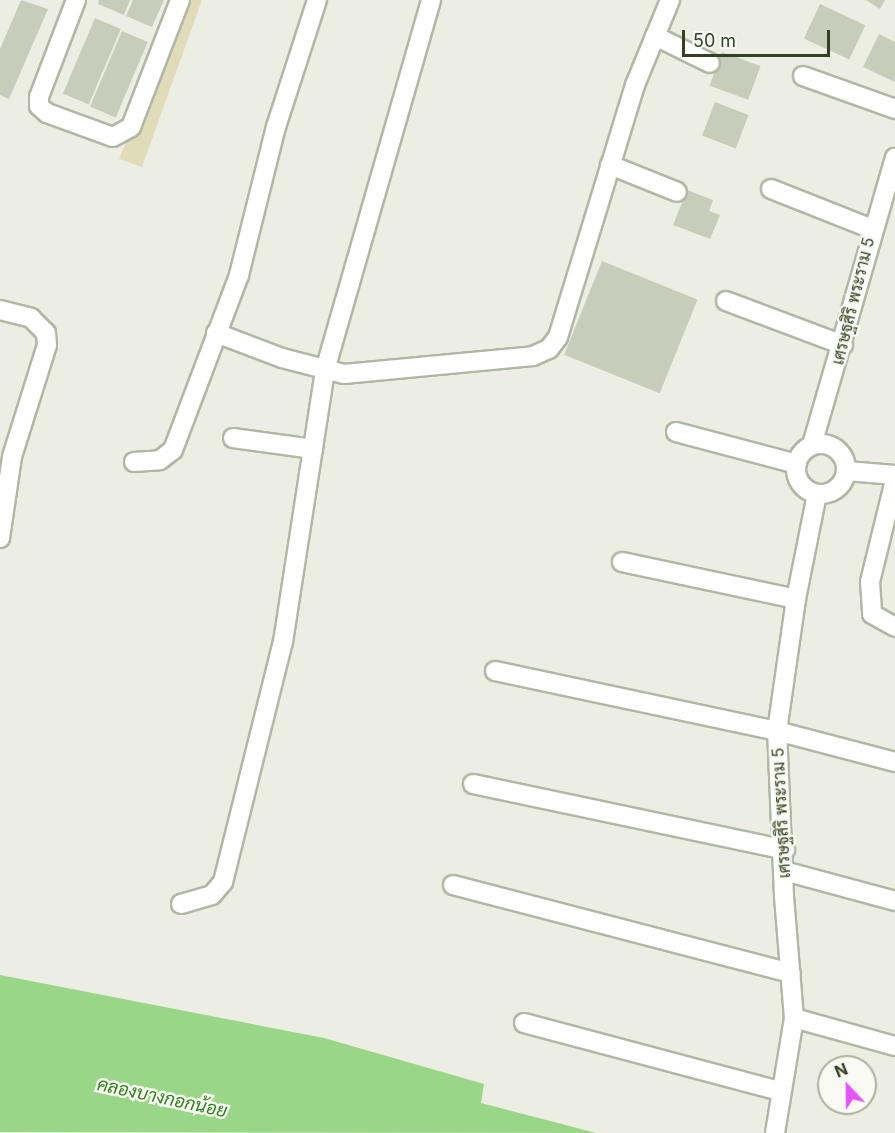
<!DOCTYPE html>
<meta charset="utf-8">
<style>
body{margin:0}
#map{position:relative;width:895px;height:1133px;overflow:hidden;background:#eceee3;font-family:Inter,Sarabun,sans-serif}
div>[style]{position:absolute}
.green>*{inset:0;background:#e0dcba}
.water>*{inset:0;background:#99d687}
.building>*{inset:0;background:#c8ccbb;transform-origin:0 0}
.roads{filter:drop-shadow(2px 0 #b1b7a5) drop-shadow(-2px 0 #b1b7a5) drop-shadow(0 2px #b1b7a5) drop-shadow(0 -2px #b1b7a5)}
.minor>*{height:18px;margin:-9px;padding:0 9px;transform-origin:9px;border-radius:9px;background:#fff}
.minor>.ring{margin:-9px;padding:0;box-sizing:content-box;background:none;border:18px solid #fff;border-radius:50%}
span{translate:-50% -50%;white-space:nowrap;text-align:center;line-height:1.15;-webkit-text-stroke:5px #f9faf4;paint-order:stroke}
.street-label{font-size:16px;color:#354121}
.water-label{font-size:18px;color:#2d8117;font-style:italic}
.north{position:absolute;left:817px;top:1055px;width:60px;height:60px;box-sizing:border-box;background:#f9faf4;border:2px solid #abb0a0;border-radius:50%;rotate:338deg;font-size:16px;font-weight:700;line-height:24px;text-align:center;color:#354121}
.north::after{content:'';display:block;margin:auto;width:21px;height:27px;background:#e554fb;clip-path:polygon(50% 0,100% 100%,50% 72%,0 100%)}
.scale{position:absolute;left:682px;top:30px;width:148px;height:27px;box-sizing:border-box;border:3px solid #354121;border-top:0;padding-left:8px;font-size:18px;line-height:21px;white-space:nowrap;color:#354121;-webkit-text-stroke:4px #f9faf4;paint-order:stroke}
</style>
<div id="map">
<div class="green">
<i style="clip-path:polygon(186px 0,202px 0,142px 167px,119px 159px)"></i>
</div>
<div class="water">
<i style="clip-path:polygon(0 975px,324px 1038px,484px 1084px,481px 1103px,596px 1133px,0 1132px)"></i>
</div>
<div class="building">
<i style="clip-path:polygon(21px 0,48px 9px,9px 99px,0 95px,0 49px)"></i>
<i style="clip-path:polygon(99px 0,130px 0,124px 15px,98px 4px)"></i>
<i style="clip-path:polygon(133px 0,164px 0,152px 27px,126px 16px)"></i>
<i style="clip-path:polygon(866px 0,885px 0,880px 9px)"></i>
<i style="left:820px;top:4px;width:50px;height:38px;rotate:25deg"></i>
<i style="left:95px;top:18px;width:28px;height:82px;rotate:23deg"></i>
<i style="left:122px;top:31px;width:28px;height:82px;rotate:23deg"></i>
<i style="clip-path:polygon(879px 34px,895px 42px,895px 82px,863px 67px)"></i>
<i style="left:722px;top:52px;width:41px;height:36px;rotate:20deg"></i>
<i style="left:715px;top:102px;width:36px;height:36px;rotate:21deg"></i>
<i style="clip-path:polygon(687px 190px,713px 200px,709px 211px,720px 215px,710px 239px,673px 225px)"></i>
<i style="left:602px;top:261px;width:103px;height:101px;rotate:22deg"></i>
</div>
<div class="roads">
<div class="minor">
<i style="left:76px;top:0;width:104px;rotate:110.9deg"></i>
<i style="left:39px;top:97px;width:9px;rotate:90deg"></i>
<i style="left:39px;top:106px;width:11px;rotate:41deg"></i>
<i style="left:47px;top:113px;width:70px;rotate:20deg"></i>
<i style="left:113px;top:137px;width:21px;rotate:-29deg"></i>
<i style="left:131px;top:127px;width:136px;rotate:-68.9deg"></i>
<i style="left:655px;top:36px;width:61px;rotate:26.1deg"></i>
<i style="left:803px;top:76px;width:98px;rotate:19.7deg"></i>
<i style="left:610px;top:165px;width:72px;rotate:21.9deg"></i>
<i style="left:771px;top:189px;width:109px;rotate:21.6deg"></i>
<i style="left:726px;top:301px;width:125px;rotate:20.6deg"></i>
<i style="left:0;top:310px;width:32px;rotate:14deg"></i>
<i style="left:31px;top:318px;width:21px;rotate:45deg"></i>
<i style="left:46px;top:333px;width:12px;rotate:85deg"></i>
<i style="left:47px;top:345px;width:117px;rotate:107.4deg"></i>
<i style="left:12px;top:457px;width:82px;rotate:98.4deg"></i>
<i style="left:216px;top:333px;width:71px;rotate:20.7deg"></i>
<i style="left:282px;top:358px;width:64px;rotate:14.5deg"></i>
<i style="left:344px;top:374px;width:190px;rotate:-5.4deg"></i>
<i style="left:533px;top:356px;width:17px;rotate:-24deg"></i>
<i style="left:549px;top:349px;width:15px;rotate:-53deg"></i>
<i style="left:558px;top:337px;width:264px;rotate:-73deg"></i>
<i style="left:635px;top:85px;width:92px;rotate:-67.6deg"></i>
<i style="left:676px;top:432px;width:125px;rotate:14.8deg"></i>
<i style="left:233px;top:438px;width:81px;rotate:7.8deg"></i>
<i class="ring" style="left:796px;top:444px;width:32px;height:32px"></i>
<i style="left:812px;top:445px;width:299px;rotate:-73.9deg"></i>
<i style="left:134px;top:462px;width:26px;rotate:-4deg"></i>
<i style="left:160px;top:460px;width:16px;rotate:-38deg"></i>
<i style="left:173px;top:450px;width:187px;rotate:-69.3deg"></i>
<i style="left:239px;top:275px;width:153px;rotate:-76deg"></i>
<i style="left:276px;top:127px;width:133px;rotate:-72.1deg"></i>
<i style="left:847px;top:471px;width:48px;rotate:4.8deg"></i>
<i style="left:895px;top:480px;width:105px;rotate:103.8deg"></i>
<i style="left:870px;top:582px;width:32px;rotate:86deg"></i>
<i style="left:872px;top:614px;width:26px;rotate:29deg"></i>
<i style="left:622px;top:562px;width:178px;rotate:12deg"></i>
<i style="left:495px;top:671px;width:288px;rotate:12deg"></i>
<i style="left:777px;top:731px;width:122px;rotate:14.7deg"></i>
<i style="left:473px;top:784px;width:319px;rotate:11.9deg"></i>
<i style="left:784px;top:871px;width:115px;rotate:15.1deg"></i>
<i style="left:453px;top:885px;width:349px;rotate:14.6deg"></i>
<i style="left:181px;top:904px;width:32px;rotate:-16deg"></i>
<i style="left:212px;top:895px;width:17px;rotate:-50deg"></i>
<i style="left:223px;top:882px;width:247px;rotate:-76deg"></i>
<i style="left:283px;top:642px;width:275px;rotate:-81.2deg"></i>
<i style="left:325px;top:370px;width:385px;rotate:-74deg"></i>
<i style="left:794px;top:1018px;width:105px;rotate:15.5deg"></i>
<i style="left:524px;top:1023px;width:265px;rotate:14.9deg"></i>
<i style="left:775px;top:1133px;width:117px;rotate:-80.6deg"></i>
<i style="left:794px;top:1018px;width:122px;rotate:-94.7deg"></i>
<i style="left:784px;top:896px;width:165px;rotate:-92.4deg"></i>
<i style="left:777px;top:731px;width:133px;rotate:-81.8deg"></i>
<i style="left:796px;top:599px;width:107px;rotate:-78.7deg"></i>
</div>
</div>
<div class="street-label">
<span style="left:853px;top:301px;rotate:-76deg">เศรษฐสิริ พระราม 5</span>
<span style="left:781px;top:813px;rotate:-93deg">เศรษฐสิริ พระราม 5</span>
</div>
<div class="water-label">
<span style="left:162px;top:1098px;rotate:12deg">คลองบางกอกน้อย</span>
</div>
<div class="north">N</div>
<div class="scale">50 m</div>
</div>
